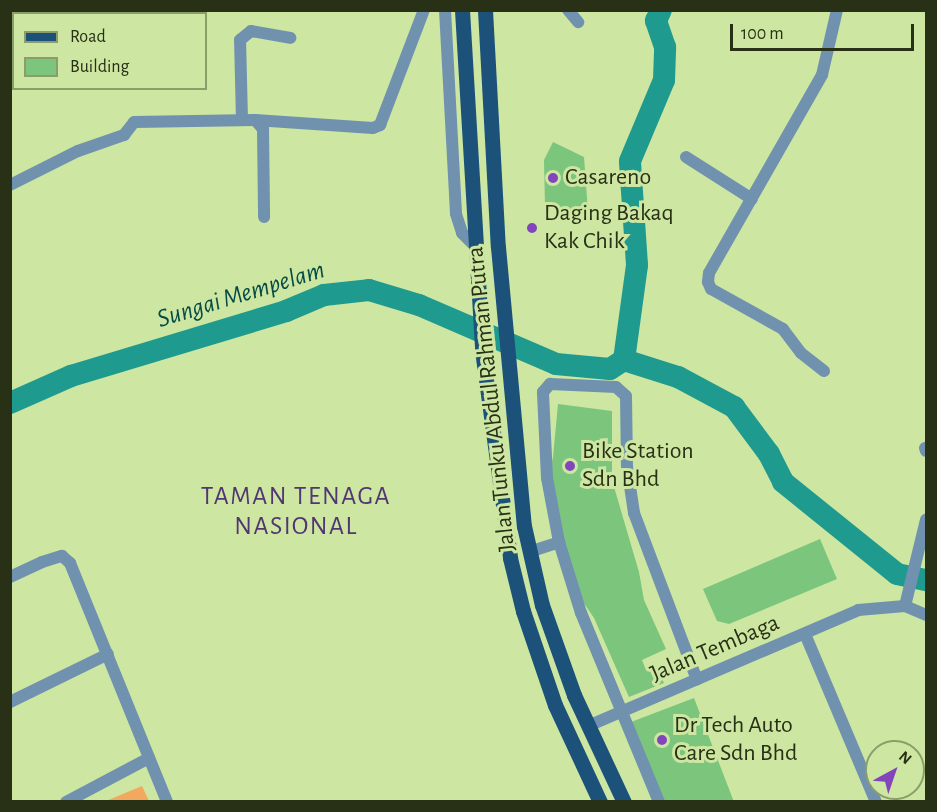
<!DOCTYPE html>
<style>
body{margin:0}
#map{position:relative;width:937px;height:812px;overflow:hidden;background:#cde6a2;font-family:"Alegreya Sans",sans-serif}
div>[style]{position:absolute}
.green>*{inset:0;background:#f2a95f}
.river>*{height:22px;margin:-11px;padding:0 11px;transform-origin:11px;border-radius:11px;background:#1f9a8e}
.building>*{inset:0;background:#7bc67c}
.street>*{height:12px;margin:-6px;padding:0 6px;transform-origin:6px;border-radius:6px;background:#7092af}
.primary>*{height:15px;margin:-7.5px;padding:0 7.5px;transform-origin:7.5px;border-radius:7.5px;background:#1c527a}
.dots>*{width:16px;height:16px;translate:-50% -50%;box-sizing:border-box;border:3px solid #cde6a2;border-radius:50%}
span{translate:-50% -50%;white-space:nowrap;text-align:center;line-height:1.15;-webkit-text-stroke:6px #cde6a2;paint-order:stroke}
.poi-label{font-size:24px;color:#283116}
.left{translate:0 -50%;text-align:left}
.street-label{font-size:24px;color:#283116}
.water-label{font-size:26px;color:#064b45;font-style:italic}
.neighbourhood-label{font-size:26px;color:#523671;letter-spacing:1.5px}
.frame{position:absolute;inset:0;border:12px solid #283116;pointer-events:none}
.legend{position:absolute;left:12px;top:12px;width:195px;height:78px;box-sizing:border-box;background:#cde6a2;border:2px solid #8b9e6a;margin:0;padding:8px 10px;list-style:none;font-size:18px;color:#283116}
.legend li{display:flex;align-items:center;gap:12px;height:30px}
.legend b{width:30px;border:2px solid #8b9e6a}
.north{position:absolute;left:865px;top:740px;width:60px;height:60px;box-sizing:border-box;background:#cde6a2;border:2px solid #8b9e6a;border-radius:50%;rotate:40deg;font-size:16px;font-weight:700;line-height:24px;text-align:center;color:#283116}
.north::after{content:'';display:block;margin:auto;width:21px;height:27px;background:#8245bb;clip-path:polygon(50% 0,100% 100%,50% 72%,0 100%)}
.scale{position:absolute;left:730px;top:24px;width:184px;height:27px;box-sizing:border-box;border:3px solid #283116;border-top:0;padding-left:8px;font-size:18px;line-height:21px;white-space:nowrap;color:#283116;-webkit-text-stroke:4px #cde6a2;paint-order:stroke}
</style>
<div id="map">
<div class="green">
<i style="clip-path:polygon(142px 786px,149px 801px,106px 801px)"></i>
</div>
<div class="river">
<i style="left:624px;top:360px;width:57px;rotate:17.5deg"></i>
<i style="left:678px;top:377px;width:64px;rotate:28.2deg"></i>
<i style="left:734px;top:407px;width:59px;rotate:53.3deg"></i>
<i style="left:769px;top:454px;width:31px;rotate:63deg"></i>
<i style="left:783px;top:482px;width:146px;rotate:38.9deg"></i>
<i style="left:897px;top:574px;width:30px;rotate:12deg"></i>
<i style="left:624px;top:360px;width:96px;rotate:-82.2deg"></i>
<i style="left:637px;top:265px;width:104px;rotate:-93.9deg"></i>
<i style="left:630px;top:161px;width:88px;rotate:-67.2deg"></i>
<i style="left:664px;top:80px;width:33px;rotate:-88deg"></i>
<i style="left:665px;top:47px;width:28px;rotate:-109deg"></i>
<i style="left:656px;top:21px;width:12px;rotate:-66deg"></i>
<i style="left:10px;top:403px;width:67px;rotate:-23.9deg"></i>
<i style="left:71px;top:376px;width:225px;rotate:-16.8deg"></i>
<i style="left:286px;top:311px;width:41px;rotate:-22.8deg"></i>
<i style="left:324px;top:295px;width:45px;rotate:-6.3deg"></i>
<i style="left:369px;top:290px;width:52px;rotate:16.7deg"></i>
<i style="left:419px;top:305px;width:149px;rotate:23.3deg"></i>
<i style="left:556px;top:364px;width:54px;rotate:5.3deg"></i>
<i style="left:610px;top:369px;width:17px;rotate:-33deg"></i>
</div>
<div class="building">
<i style="clip-path:polygon(553px 142px,584px 157px,588px 212px,545px 206px,544px 160px)"></i>
<i style="clip-path:polygon(558px 404px,612px 411px,612px 480px,639px 572px,644px 600px,666px 649px,642px 660px,646px 670px,657px 666px,664px 683px,629px 697px,594px 618px,575px 590px,549px 478px,553px 457px)"></i>
<i style="clip-path:polygon(820px 539px,837px 579px,729px 624px,717px 621px,703px 589px)"></i>
<i style="clip-path:polygon(694px 698px,734px 802px,662px 802px,631px 722px)"></i>
</div>
<div class="street">
<i style="left:445px;top:10px;width:204px;rotate:86.9deg"></i>
<i style="left:456px;top:214px;width:20px;rotate:72deg"></i>
<i style="left:462px;top:233px;width:20px;rotate:45deg"></i>
<i style="left:568px;top:10px;width:16px;rotate:50deg"></i>
<i style="left:242px;top:120px;width:80px;rotate:-91.4deg"></i>
<i style="left:240px;top:40px;width:14px;rotate:-39deg"></i>
<i style="left:251px;top:31px;width:40px;rotate:10deg"></i>
<i style="left:255px;top:120px;width:118px;rotate:3.9deg"></i>
<i style="left:373px;top:128px;width:8px;rotate:-23deg"></i>
<i style="left:380px;top:125px;width:123px;rotate:-69.1deg"></i>
<i style="left:686px;top:157px;width:78px;rotate:32.5deg"></i>
<i style="left:10px;top:185px;width:76px;rotate:-26.6deg"></i>
<i style="left:78px;top:151px;width:49px;rotate:-19.2deg"></i>
<i style="left:124px;top:135px;width:16px;rotate:-52deg"></i>
<i style="left:134px;top:122px;width:121px;rotate:-0.9deg"></i>
<i style="left:255px;top:120px;width:12px;rotate:48deg"></i>
<i style="left:263px;top:129px;width:88px;rotate:89.3deg"></i>
<i style="left:824px;top:371px;width:29px;rotate:-142deg"></i>
<i style="left:801px;top:353px;width:30px;rotate:-127deg"></i>
<i style="left:783px;top:329px;width:82px;rotate:-150.9deg"></i>
<i style="left:711px;top:289px;width:8px;rotate:-113deg"></i>
<i style="left:708px;top:282px;width:9px;rotate:-84deg"></i>
<i style="left:709px;top:273px;width:228px;rotate:-60.3deg"></i>
<i style="left:822px;top:75px;width:67px;rotate:-77deg"></i>
<i style="left:925px;top:448px;width:3px;rotate:72deg"></i>
<i style="left:529px;top:552px;width:32px;rotate:-18deg"></i>
<i style="left:10px;top:577px;width:35px;rotate:-25deg"></i>
<i style="left:42px;top:562px;width:21px;rotate:-17deg"></i>
<i style="left:62px;top:556px;width:11px;rotate:41deg"></i>
<i style="left:70px;top:563px;width:258px;rotate:67.9deg"></i>
<i style="left:905px;top:606px;width:89px;rotate:-76.3deg"></i>
<i style="left:805px;top:634px;width:182px;rotate:67.1deg"></i>
<i style="left:10px;top:702px;width:109px;rotate:-26.1deg"></i>
<i style="left:588px;top:726px;width:294px;rotate:-23.2deg"></i>
<i style="left:858px;top:610px;width:47px;rotate:-4.9deg"></i>
<i style="left:905px;top:606px;width:23px;rotate:23deg"></i>
<i style="left:66px;top:802px;width:94px;rotate:-27.9deg"></i>
<i style="left:659px;top:802px;width:204px;rotate:-112.4deg"></i>
<i style="left:581px;top:613px;width:74px;rotate:-107.2deg"></i>
<i style="left:559px;top:542px;width:65px;rotate:-100.6deg"></i>
<i style="left:547px;top:478px;width:86px;rotate:-92.7deg"></i>
<i style="left:543px;top:392px;width:11px;rotate:-49deg"></i>
<i style="left:550px;top:384px;width:66px;rotate:2.6deg"></i>
<i style="left:616px;top:387px;width:13px;rotate:42deg"></i>
<i style="left:626px;top:396px;width:70px;rotate:89.2deg"></i>
<i style="left:627px;top:466px;width:48px;rotate:81.5deg"></i>
<i style="left:634px;top:513px;width:178px;rotate:69.3deg"></i>
</div>
<div class="primary">
<i style="left:462px;top:10px;width:341px;rotate:86.6deg"></i>
<i style="left:482px;top:350px;width:210px;rotate:82.3deg"></i>
<i style="left:510px;top:558px;width:55px;rotate:76.2deg"></i>
<i style="left:523px;top:611px;width:99px;rotate:71.2deg"></i>
<i style="left:555px;top:705px;width:107px;rotate:65.1deg"></i>
<i style="left:485px;top:10px;width:237px;rotate:86.9deg"></i>
<i style="left:498px;top:247px;width:280px;rotate:84.7deg"></i>
<i style="left:524px;top:526px;width:81px;rotate:77.2deg"></i>
<i style="left:542px;top:605px;width:96px;rotate:70.4deg"></i>
<i style="left:574px;top:695px;width:118px;rotate:65deg"></i>
</div>
<div class="dots">
<i style="left:553px;top:178px;background:#8245bb"></i>
<i style="left:532px;top:228px;background:#8245bb"></i>
<i style="left:570px;top:466px;background:#8245bb"></i>
<i style="left:662px;top:740px;background:#8245bb"></i>
</div>
<div class="poi-label">
<span class="left" style="left:565px;top:178px">Casareno</span>
<span class="left" style="left:544px;top:228px">Daging Bakaq<br>Kak Chik</span>
<span class="left" style="left:582px;top:466px">Bike Station<br>Sdn Bhd</span>
<span class="left" style="left:674px;top:740px">Dr Tech Auto<br>Care Sdn Bhd</span>
</div>
<div class="street-label">
<span style="left:492px;top:399px;rotate:-96deg">Jalan Tunku Abdul Rahman Putra</span>
<span style="left:715px;top:649px;rotate:-23deg">Jalan Tembaga</span>
</div>
<div class="water-label">
<span style="left:241px;top:295px;rotate:-17deg">Sungai Mempelam</span>
</div>
<div class="neighbourhood-label">
<span style="left:296px;top:512px">TAMAN TENAGA<br>NASIONAL</span>
</div>
<div class="frame"></div>
<ul class="legend">
<li><b style="height:8px;background:#1c527a"></b>Road</li>
<li><b style="height:16px;background:#7bc67c"></b>Building</li>
</ul>
<div class="north">N</div>
<div class="scale">100 m</div>
</div>
